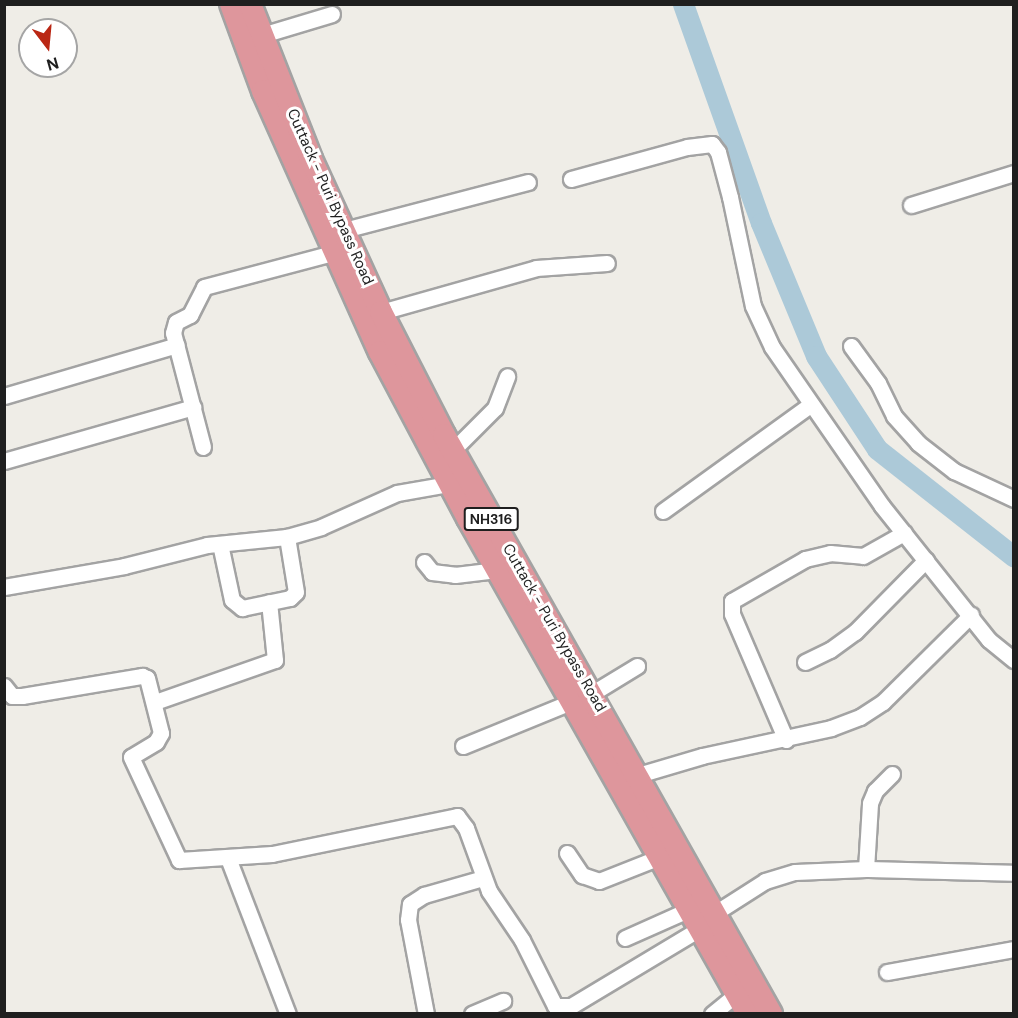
<!DOCTYPE html>
<style>
body{margin:0}
#map{position:relative;width:1018px;height:1018px;overflow:hidden;background:#efede7;font-family:"DM Sans",sans-serif}
div>[style]{position:absolute}
.river>*{height:21px;margin:-10.5px;padding:0 10.5px;transform-origin:10.5px;border-radius:10.5px;background:#acc9d8}
.roads{filter:drop-shadow(2px 0 #a3a3a3) drop-shadow(-2px 0 #a3a3a3) drop-shadow(0 2px #a3a3a3) drop-shadow(0 -2px #a3a3a3)}
.minor>*{height:15px;margin:-7.5px;padding:0 7.5px;transform-origin:7.5px;border-radius:7.5px;background:#fff}
.highway>*{height:22px;margin:-11px;padding:0 11px;transform-origin:11px;border-radius:11px;background:#de969c}
span{translate:-50% -50%;white-space:nowrap;text-align:center;line-height:1.15;-webkit-text-stroke:6px #fff;paint-order:stroke}
.shield-label span{padding:2px 4px;background:#fff;border:2px solid;border-radius:4px;-webkit-text-stroke-width:0}
.shield-label{font-size:14px;color:#1f1f1f;font-weight:700}
.street-label{font-size:15px;color:#1f1f1f}
.frame{position:absolute;inset:0;border:6px solid #1f1f1f;pointer-events:none}
.north{position:absolute;left:18px;top:18px;width:60px;height:60px;box-sizing:border-box;background:#fff;border:2px solid #a5a5a5;border-radius:50%;rotate:164deg;font-size:16px;font-weight:700;line-height:24px;text-align:center;color:#1f1f1f}
.north::after{content:'';display:block;margin:auto;width:21px;height:27px;background:#ba2714;clip-path:polygon(50% 0,100% 100%,50% 72%,0 100%)}
</style>
<div id="map">
<div class="river">
<i style="left:683px;top:4px;width:232px;rotate:70.4deg"></i>
<i style="left:761px;top:223px;width:144px;rotate:67.5deg"></i>
<i style="left:816px;top:356px;width:111px;rotate:56.7deg"></i>
<i style="left:877px;top:449px;width:174px;rotate:38.2deg"></i>
</div>
<div class="roads">
<div class="minor">
<i style="left:262px;top:35px;width:73px;rotate:-16.7deg"></i>
<i style="left:571px;top:179px;width:120px;rotate:-15.4deg"></i>
<i style="left:687px;top:147px;width:25px;rotate:-7deg"></i>
<i style="left:712px;top:144px;width:10px;rotate:53deg"></i>
<i style="left:718px;top:152px;width:47px;rotate:75.1deg"></i>
<i style="left:730px;top:197px;width:111px;rotate:78.1deg"></i>
<i style="left:753px;top:306px;width:45px;rotate:65.1deg"></i>
<i style="left:772px;top:347px;width:193px;rotate:55.3deg"></i>
<i style="left:882px;top:506px;width:171px;rotate:51.4deg"></i>
<i style="left:989px;top:640px;width:32px;rotate:39deg"></i>
<i style="left:911px;top:205px;width:108px;rotate:-17.3deg"></i>
<i style="left:344px;top:230px;width:190px;rotate:-14.6deg"></i>
<i style="left:381px;top:312px;width:161px;rotate:-15.8deg"></i>
<i style="left:536px;top:268px;width:71px;rotate:-4deg"></i>
<i style="left:851px;top:346px;width:46px;rotate:53.9deg"></i>
<i style="left:878px;top:383px;width:37px;rotate:64deg"></i>
<i style="left:894px;top:416px;width:36px;rotate:48deg"></i>
<i style="left:918px;top:443px;width:46px;rotate:37.9deg"></i>
<i style="left:954px;top:471px;width:66px;rotate:25deg"></i>
<i style="left:4px;top:396px;width:180px;rotate:-16.4deg"></i>
<i style="left:203px;top:447px;width:118px;rotate:-104.7deg"></i>
<i style="left:173px;top:333px;width:11px;rotate:-75deg"></i>
<i style="left:176px;top:322px;width:16px;rotate:-27deg"></i>
<i style="left:190px;top:315px;width:31px;rotate:-63deg"></i>
<i style="left:204px;top:287px;width:133px;rotate:-14.8deg"></i>
<i style="left:453px;top:450px;width:59px;rotate:-45deg"></i>
<i style="left:495px;top:408px;width:34px;rotate:-69deg"></i>
<i style="left:4px;top:461px;width:197px;rotate:-15.9deg"></i>
<i style="left:663px;top:511px;width:181px;rotate:-35.8deg"></i>
<i style="left:220px;top:544px;width:57px;rotate:77.9deg"></i>
<i style="left:232px;top:600px;width:13px;rotate:39deg"></i>
<i style="left:242px;top:608px;width:49px;rotate:-11.8deg"></i>
<i style="left:290px;top:598px;width:8px;rotate:-45deg"></i>
<i style="left:296px;top:592px;width:56px;rotate:-99.3deg"></i>
<i style="left:424px;top:562px;width:13px;rotate:51deg"></i>
<i style="left:432px;top:572px;width:23px;rotate:7deg"></i>
<i style="left:455px;top:575px;width:42px;rotate:-6.8deg"></i>
<i style="left:4px;top:587px;width:122px;rotate:-9.9deg"></i>
<i style="left:124px;top:566px;width:86px;rotate:-14.2deg"></i>
<i style="left:207px;top:545px;width:80px;rotate:-5.7deg"></i>
<i style="left:287px;top:537px;width:35px;rotate:-16deg"></i>
<i style="left:321px;top:527px;width:83px;rotate:-24.1deg"></i>
<i style="left:397px;top:493px;width:53px;rotate:-9.8deg"></i>
<i style="left:805px;top:662px;width:28px;rotate:-26deg"></i>
<i style="left:830px;top:650px;width:31px;rotate:-36deg"></i>
<i style="left:855px;top:632px;width:101px;rotate:-45.4deg"></i>
<i style="left:4px;top:686px;width:13px;rotate:51deg"></i>
<i style="left:12px;top:696px;width:10px"></i>
<i style="left:22px;top:696px;width:122px;rotate:-9.5deg"></i>
<i style="left:142px;top:676px;width:5px;rotate:22deg"></i>
<i style="left:147px;top:678px;width:57px;rotate:75.7deg"></i>
<i style="left:161px;top:733px;width:10px;rotate:119deg"></i>
<i style="left:156px;top:742px;width:29px;rotate:149deg"></i>
<i style="left:131px;top:757px;width:114px;rotate:65deg"></i>
<i style="left:179px;top:860px;width:93px;rotate:-3.7deg"></i>
<i style="left:272px;top:854px;width:189px;rotate:-11.6deg"></i>
<i style="left:457px;top:816px;width:15px;rotate:53deg"></i>
<i style="left:466px;top:828px;width:67px;rotate:69.9deg"></i>
<i style="left:489px;top:891px;width:59px;rotate:56deg"></i>
<i style="left:522px;top:940px;width:74px;rotate:63.4deg"></i>
<i style="left:555px;top:1006px;width:16px"></i>
<i style="left:571px;top:1006px;width:152px;rotate:-31deg"></i>
<i style="left:591px;top:694px;width:54px;rotate:-31.3deg"></i>
<i style="left:155px;top:702px;width:127px;rotate:-19.3deg"></i>
<i style="left:275px;top:660px;width:58px;rotate:-95.9deg"></i>
<i style="left:786px;top:740px;width:137px;rotate:-113.2deg"></i>
<i style="left:732px;top:614px;width:13px;rotate:-90deg"></i>
<i style="left:732px;top:601px;width:84px;rotate:-29.9deg"></i>
<i style="left:805px;top:559px;width:26px;rotate:-13deg"></i>
<i style="left:830px;top:553px;width:33px;rotate:5deg"></i>
<i style="left:863px;top:556px;width:47px;rotate:-29.3deg"></i>
<i style="left:463px;top:746px;width:119px;rotate:-22.2deg"></i>
<i style="left:638px;top:775px;width:67px;rotate:-16.5deg"></i>
<i style="left:702px;top:756px;width:132px;rotate:-12.2deg"></i>
<i style="left:831px;top:728px;width:31px;rotate:-21deg"></i>
<i style="left:860px;top:717px;width:27px;rotate:-33deg"></i>
<i style="left:883px;top:702px;width:124px;rotate:-44.7deg"></i>
<i style="left:567px;top:853px;width:27px;rotate:56deg"></i>
<i style="left:582px;top:875px;width:18px;rotate:19deg"></i>
<i style="left:599px;top:881px;width:66px;rotate:-21.5deg"></i>
<i style="left:228px;top:858px;width:167px;rotate:69deg"></i>
<i style="left:866px;top:869px;width:66px;rotate:-86.5deg"></i>
<i style="left:870px;top:803px;width:13px;rotate:-67deg"></i>
<i style="left:875px;top:791px;width:24px;rotate:-45deg"></i>
<i style="left:715px;top:913px;width:59px;rotate:-32.6deg"></i>
<i style="left:765px;top:881px;width:31px;rotate:-17deg"></i>
<i style="left:795px;top:872px;width:71px;rotate:-2.4deg"></i>
<i style="left:866px;top:869px;width:148px;rotate:1.5deg"></i>
<i style="left:625px;top:938px;width:71px;rotate:-24deg"></i>
<i style="left:887px;top:972px;width:129px;rotate:-10.3deg"></i>
<i style="left:426px;top:1014px;width:96px;rotate:-100.8deg"></i>
<i style="left:408px;top:920px;width:16px;rotate:-83deg"></i>
<i style="left:410px;top:904px;width:17px;rotate:-33deg"></i>
<i style="left:424px;top:895px;width:61px;rotate:-16.1deg"></i>
<i style="left:472px;top:1014px;width:34px;rotate:-23deg"></i>
<i style="left:712px;top:1014px;width:32px;rotate:-39deg"></i>
</div>
<div class="highway">
<i style="left:231px;top:4px;width:93px;rotate:69.8deg"></i>
<i style="left:263px;top:91px;width:286px;rotate:65.9deg"></i>
<i style="left:380px;top:352px;width:188px;rotate:62.1deg"></i>
<i style="left:468px;top:518px;width:570px;rotate:60.55deg"></i>
<i style="left:250px;top:4px;width:167px;rotate:68.5deg"></i>
<i style="left:311px;top:159px;width:168px;rotate:65.4deg"></i>
<i style="left:381px;top:312px;width:138px;rotate:62.9deg"></i>
<i style="left:444px;top:435px;width:665px;rotate:60.54deg"></i>
</div>
</div>
<div class="shield-label">
<span style="left:491px;top:519px">NH316</span>
</div>
<div class="street-label">
<span style="left:330px;top:197px;rotate:66deg">Cuttack - Puri Bypass Road</span>
<span style="left:554px;top:628px;rotate:60deg">Cuttack - Puri Bypass Road</span>
</div>
<div class="frame"></div>
<div class="north">N</div>
</div>
